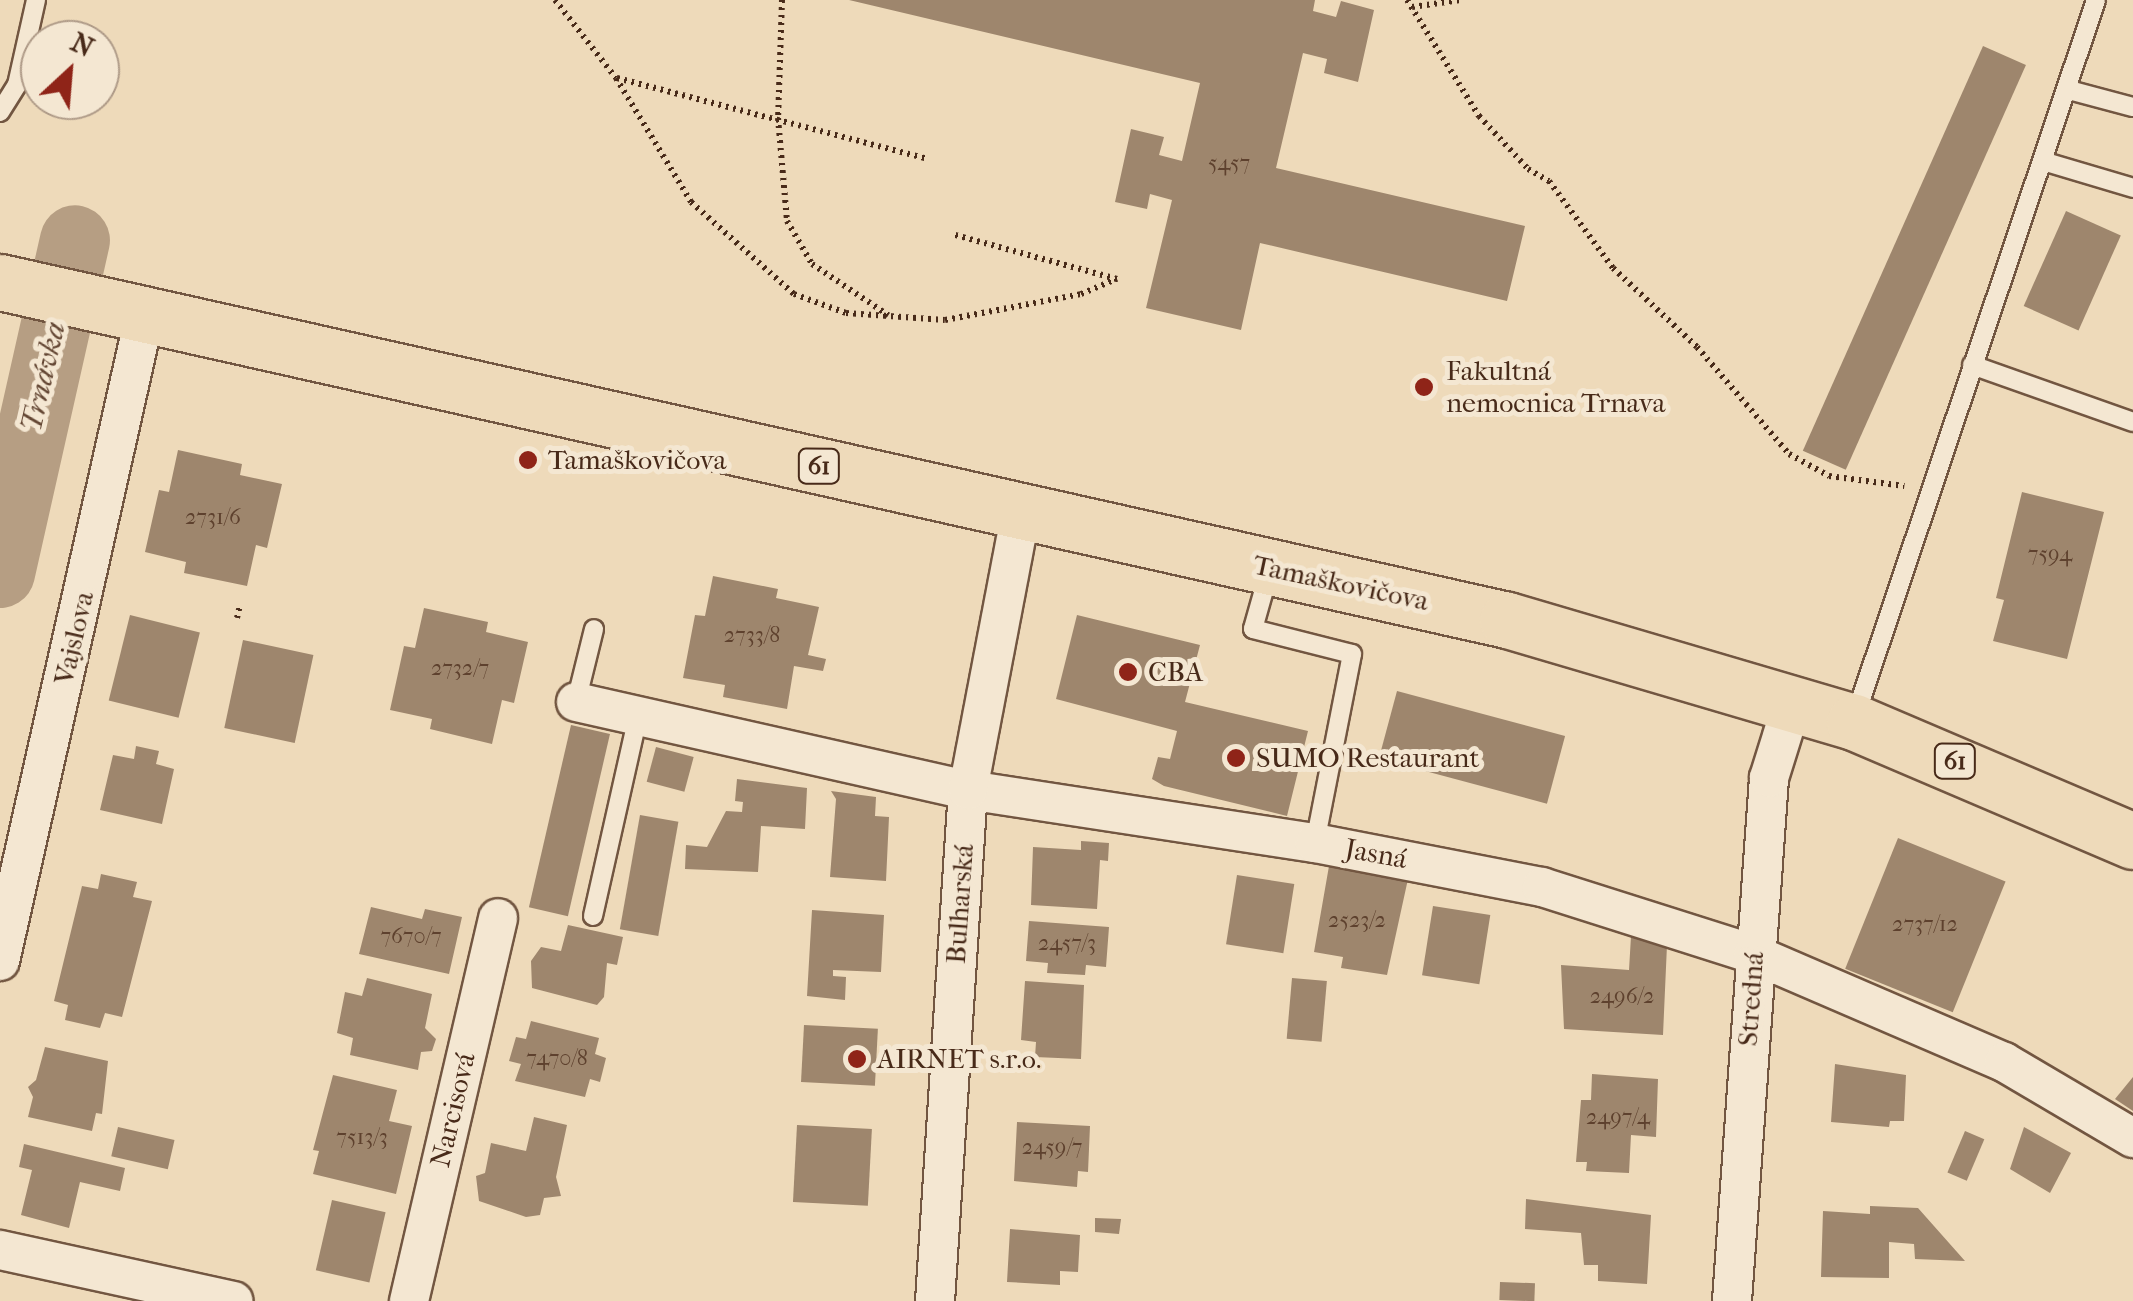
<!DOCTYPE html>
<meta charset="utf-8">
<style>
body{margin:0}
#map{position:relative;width:2133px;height:1301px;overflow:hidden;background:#eedaba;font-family:"IM FELL French Canon",serif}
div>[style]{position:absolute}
.river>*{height:70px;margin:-35px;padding:0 35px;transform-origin:35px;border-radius:35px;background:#b69e83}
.building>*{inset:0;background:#9e866d;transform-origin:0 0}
.path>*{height:6px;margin-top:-3px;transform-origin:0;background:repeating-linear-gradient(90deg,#482a19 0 2.5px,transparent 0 7.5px)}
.roads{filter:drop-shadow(2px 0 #725641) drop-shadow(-2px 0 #725641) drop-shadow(0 2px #725641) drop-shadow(0 -2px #725641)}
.lane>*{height:18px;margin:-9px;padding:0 9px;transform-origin:9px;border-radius:9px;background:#f4e7d2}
.street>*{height:38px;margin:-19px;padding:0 19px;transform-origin:19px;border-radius:19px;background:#f4e7d2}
.primary>*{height:55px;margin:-27.5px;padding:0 27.5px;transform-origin:27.5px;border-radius:27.5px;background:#eedaba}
.dots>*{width:28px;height:28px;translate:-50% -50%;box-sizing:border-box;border:5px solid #f4e7d2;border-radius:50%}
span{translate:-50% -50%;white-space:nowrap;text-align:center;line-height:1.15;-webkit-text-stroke:10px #f4e7d2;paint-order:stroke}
.number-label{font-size:22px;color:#5e412e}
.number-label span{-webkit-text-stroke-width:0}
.shield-label span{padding:2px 8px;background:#f4e7d2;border:2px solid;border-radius:8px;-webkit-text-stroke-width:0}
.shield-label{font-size:25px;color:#482a19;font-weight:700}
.poi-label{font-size:28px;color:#482a19}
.left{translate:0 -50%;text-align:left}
.street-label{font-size:28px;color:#482a19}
.water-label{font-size:30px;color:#644734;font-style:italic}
.north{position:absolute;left:20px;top:20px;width:100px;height:100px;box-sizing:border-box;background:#f4e7d2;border:2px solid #af9b88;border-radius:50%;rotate:26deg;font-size:28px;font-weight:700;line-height:40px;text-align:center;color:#482a19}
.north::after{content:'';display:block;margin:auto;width:35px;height:45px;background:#8f2418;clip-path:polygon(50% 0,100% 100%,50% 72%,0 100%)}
</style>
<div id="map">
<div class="river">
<i style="left:0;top:573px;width:341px;rotate:-77.3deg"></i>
</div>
<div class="building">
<i style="clip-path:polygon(849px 0,1315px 0,1313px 11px,1336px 17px,1341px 1px,1374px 10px,1358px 82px,1324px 73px,1327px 59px,1303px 53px,1276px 168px,1525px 226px,1507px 301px,1260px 243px,1241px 330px,1146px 308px,1172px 200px,1150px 194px,1147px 209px,1115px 202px,1131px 129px,1164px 137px,1159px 155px,1182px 161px,1200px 83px)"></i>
<i style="left:1983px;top:46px;width:47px;height:443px;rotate:24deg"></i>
<i style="left:2066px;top:211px;width:60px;height:104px;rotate:24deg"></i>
<i style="clip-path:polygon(178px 450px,242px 464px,240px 475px,282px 484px,267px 548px,256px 545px,247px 586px,184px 573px,186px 562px,145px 552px,159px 490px,169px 492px)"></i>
<i style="clip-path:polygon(2022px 492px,2104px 512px,2067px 659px,1993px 641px,2004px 600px,1996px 598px)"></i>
<i style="clip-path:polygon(713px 576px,778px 589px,776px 598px,819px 607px,808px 655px,826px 659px,823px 671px,794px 666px,787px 709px,723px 697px,725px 685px,683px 678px,695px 615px,705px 616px)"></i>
<i style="clip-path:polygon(424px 608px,488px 622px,486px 632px,528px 642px,514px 703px,502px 700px,492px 744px,430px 729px,432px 719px,390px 710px,404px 646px,415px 648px)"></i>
<i style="left:130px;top:615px;width:72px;height:88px;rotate:14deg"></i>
<i style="clip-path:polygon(1077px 615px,1200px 645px,1185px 702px,1308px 731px,1287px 816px,1164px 786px,1152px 779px,1158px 757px,1170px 759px,1177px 731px,1056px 699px)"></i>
<i style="left:243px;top:640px;width:72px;height:90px;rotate:12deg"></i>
<i style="left:1397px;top:691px;width:174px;height:70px;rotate:15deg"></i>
<i style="left:571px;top:725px;width:40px;height:187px;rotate:13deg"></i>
<i style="clip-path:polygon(136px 746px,159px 751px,156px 764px,174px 769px,162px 824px,100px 810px,113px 755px,134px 759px)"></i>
<i style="left:656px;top:747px;width:39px;height:36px;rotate:15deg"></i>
<i style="clip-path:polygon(737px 779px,807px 788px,805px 829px,761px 826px,758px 872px,685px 869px,686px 845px,707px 847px,726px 811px,742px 812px,743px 802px,735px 801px)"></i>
<i style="clip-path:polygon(831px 791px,876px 797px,875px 816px,889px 817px,886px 881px,830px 877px,836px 799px)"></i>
<i style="left:640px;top:815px;width:39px;height:116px;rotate:10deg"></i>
<i style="left:1898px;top:838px;width:116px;height:141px;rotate:22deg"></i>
<i style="clip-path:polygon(1081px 841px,1109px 843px,1108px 861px,1100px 860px,1097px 909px,1031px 905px,1033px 847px,1081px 850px)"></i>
<i style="clip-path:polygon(1329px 866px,1408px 879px,1387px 975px,1341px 968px,1343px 957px,1314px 952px)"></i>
<i style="clip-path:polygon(101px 874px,137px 882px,133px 897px,152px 901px,122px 1017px,105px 1013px,100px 1028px,65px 1020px,68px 1005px,54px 1001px,82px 886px,98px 889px)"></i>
<i style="left:1237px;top:875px;width:58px;height:70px;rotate:9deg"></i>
<i style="left:1433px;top:906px;width:58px;height:70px;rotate:9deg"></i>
<i style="clip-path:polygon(371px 907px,422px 919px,425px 909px,462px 917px,449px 974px,359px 954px)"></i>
<i style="clip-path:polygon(812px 910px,884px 915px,881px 972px,833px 970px,833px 976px,846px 977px,845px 1000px,807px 996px)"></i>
<i style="clip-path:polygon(1029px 921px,1109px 927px,1106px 967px,1086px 965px,1085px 975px,1047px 973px,1048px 963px,1026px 961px)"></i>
<i style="clip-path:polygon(568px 925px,623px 937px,617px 965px,607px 963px,604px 997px,597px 1005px,532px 988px,531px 961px,541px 947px,561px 951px)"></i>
<i style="clip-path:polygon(1631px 936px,1667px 945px,1663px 1035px,1564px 1029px,1561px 965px,1629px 970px)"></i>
<i style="clip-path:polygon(367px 978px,432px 994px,425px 1028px,436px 1039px,432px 1051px,421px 1052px,418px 1070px,350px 1055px,353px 1038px,337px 1033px,345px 992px,362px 996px)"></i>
<i style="left:1292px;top:978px;width:35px;height:61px;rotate:5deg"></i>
<i style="clip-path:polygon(1025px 981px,1084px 985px,1081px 1059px,1035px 1057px,1036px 1042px,1021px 1040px)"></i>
<i style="clip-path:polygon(531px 1021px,599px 1038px,595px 1054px,606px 1058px,600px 1082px,590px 1079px,585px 1097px,515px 1081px,521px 1064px,509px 1061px,516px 1037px,526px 1039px)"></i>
<i style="left:804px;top:1025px;width:74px;height:57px;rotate:3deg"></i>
<i style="clip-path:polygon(45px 1047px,108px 1061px,102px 1114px,96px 1113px,92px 1131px,28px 1117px,33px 1097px,28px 1087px,36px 1080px)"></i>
<i style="clip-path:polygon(1835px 1064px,1906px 1075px,1904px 1121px,1890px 1121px,1889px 1127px,1831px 1122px)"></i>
<i style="clip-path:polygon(1592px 1074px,1658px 1079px,1656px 1137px,1631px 1135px,1629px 1173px,1586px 1171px,1587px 1162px,1576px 1162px,1581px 1100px,1591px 1100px)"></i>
<i style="clip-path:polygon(333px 1075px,397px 1090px,389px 1121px,412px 1126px,396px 1194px,313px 1174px,319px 1151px,313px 1150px)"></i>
<i style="clip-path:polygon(2133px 1077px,2133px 1111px,2115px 1099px)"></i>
<i style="clip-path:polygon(534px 1117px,567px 1125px,556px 1177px,561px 1196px,544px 1198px,540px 1215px,526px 1217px,479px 1201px,476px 1176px,485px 1173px,491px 1143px,526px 1151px)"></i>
<i style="clip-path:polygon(1017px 1122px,1090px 1126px,1088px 1172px,1078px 1171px,1077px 1187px,1014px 1181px)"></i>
<i style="left:797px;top:1125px;width:75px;height:77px;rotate:3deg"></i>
<i style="left:118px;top:1127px;width:58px;height:30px;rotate:13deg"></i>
<i style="clip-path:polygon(2024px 1127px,2071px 1153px,2050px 1193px,2010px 1169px)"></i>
<i style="left:1965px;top:1131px;width:21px;height:45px;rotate:23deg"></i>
<i style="clip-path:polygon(24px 1144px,125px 1168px,120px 1191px,80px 1182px,69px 1228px,21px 1215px,32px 1170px,19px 1167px)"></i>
<i style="clip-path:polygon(1526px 1199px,1651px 1215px,1647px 1284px,1598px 1281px,1598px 1265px,1584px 1265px,1581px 1233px,1525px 1229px)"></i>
<i style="left:332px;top:1200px;width:55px;height:72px;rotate:13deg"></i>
<i style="clip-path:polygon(1870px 1206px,1918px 1208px,1965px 1261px,1915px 1259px,1914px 1244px,1889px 1242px,1889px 1278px,1821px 1277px,1823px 1211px,1870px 1214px)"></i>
<i style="clip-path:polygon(1095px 1218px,1121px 1219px,1119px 1234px,1095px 1232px)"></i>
<i style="clip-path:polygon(1010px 1229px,1080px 1235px,1078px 1272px,1060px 1271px,1060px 1285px,1007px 1282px)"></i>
<i style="left:1500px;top:1282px;width:35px;height:18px;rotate:2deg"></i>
</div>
<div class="path">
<i style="left:555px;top:0;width:99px;rotate:52deg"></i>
<i style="left:616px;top:78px;width:145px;rotate:58.8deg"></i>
<i style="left:691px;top:202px;width:138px;rotate:41.8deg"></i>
<i style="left:794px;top:294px;width:55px;rotate:20.1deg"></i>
<i style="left:846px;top:313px;width:99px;rotate:4deg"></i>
<i style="left:945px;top:320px;width:138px;rotate:-10.8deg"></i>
<i style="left:1081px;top:294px;width:39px;rotate:-23deg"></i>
<i style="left:1117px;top:279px;width:168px;rotate:-164.8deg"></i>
<i style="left:782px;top:0;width:118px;rotate:91.9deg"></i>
<i style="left:778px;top:118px;width:103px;rotate:85deg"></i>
<i style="left:787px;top:221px;width:50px;rotate:59.8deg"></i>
<i style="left:812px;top:264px;width:92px;rotate:33.9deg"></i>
<i style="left:1407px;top:0;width:137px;rotate:58.2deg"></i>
<i style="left:1479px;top:116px;width:72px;rotate:47.2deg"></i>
<i style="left:1528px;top:169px;width:24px;rotate:30deg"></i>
<i style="left:1549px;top:181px;width:108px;rotate:53.7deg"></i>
<i style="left:1613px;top:268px;width:115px;rotate:43.2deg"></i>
<i style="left:1697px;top:347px;width:141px;rotate:49.3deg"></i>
<i style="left:1789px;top:454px;width:46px;rotate:28.8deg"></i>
<i style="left:1829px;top:476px;width:76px;rotate:7.6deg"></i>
<i style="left:1412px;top:7px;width:49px;rotate:-8.1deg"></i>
<i style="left:617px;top:78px;width:320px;rotate:14.6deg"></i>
<i style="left:237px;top:618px;width:13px;rotate:-77deg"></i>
</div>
<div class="roads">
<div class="lane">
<i style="left:2069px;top:90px;width:66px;rotate:14.9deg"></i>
<i style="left:0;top:112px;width:32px;rotate:-58deg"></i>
<i style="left:17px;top:85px;width:87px;rotate:-77.4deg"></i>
<i style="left:2046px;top:162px;width:91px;rotate:16.6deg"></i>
<i style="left:1972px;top:365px;width:171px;rotate:19.5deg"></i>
<i style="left:1269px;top:572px;width:59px;rotate:105.7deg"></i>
<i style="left:1253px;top:629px;width:102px;rotate:14.2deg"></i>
<i style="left:1352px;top:654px;width:193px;rotate:101.1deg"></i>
<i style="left:576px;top:702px;width:75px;rotate:-76.1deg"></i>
<i style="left:1855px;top:717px;width:756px;rotate:-71.42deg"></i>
<i style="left:593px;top:916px;width:204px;rotate:-77.3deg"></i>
</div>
<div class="street">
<i style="left:576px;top:702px;width:402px;rotate:12.7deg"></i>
<i style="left:968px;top:790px;width:351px;rotate:8.7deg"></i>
<i style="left:1315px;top:843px;width:231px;rotate:11deg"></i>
<i style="left:1542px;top:887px;width:221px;rotate:17.6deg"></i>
<i style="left:1753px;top:954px;width:273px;rotate:23.3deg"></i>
<i style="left:2004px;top:1062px;width:150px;rotate:30.5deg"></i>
<i style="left:0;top:961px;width:663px;rotate:-77.37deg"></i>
<i style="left:0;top:1250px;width:239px;rotate:12.3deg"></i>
<i style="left:409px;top:1301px;width:393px;rotate:-76.9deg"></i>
<i style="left:935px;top:1301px;width:512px;rotate:-86.31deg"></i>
<i style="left:968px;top:790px;width:283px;rotate:-79.2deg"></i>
<i style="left:1732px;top:1301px;width:524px;rotate:-85.95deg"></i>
<i style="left:1769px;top:778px;width:81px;rotate:-72.7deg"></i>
</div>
<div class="primary">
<i style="left:0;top:282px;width:1544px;rotate:12.64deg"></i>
<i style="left:1507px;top:620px;width:362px;rotate:16.4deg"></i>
<i style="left:1854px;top:722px;width:303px;rotate:23.1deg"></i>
</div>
</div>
<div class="dots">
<i style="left:1424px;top:387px;background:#8f2418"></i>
<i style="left:528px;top:460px;background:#8f2418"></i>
<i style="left:1128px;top:672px;background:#8f2418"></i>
<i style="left:1236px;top:758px;background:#8f2418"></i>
<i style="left:857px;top:1059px;background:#8f2418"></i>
</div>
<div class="number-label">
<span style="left:1229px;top:164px">5457</span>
<span style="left:213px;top:518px">2731/6</span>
<span style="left:2050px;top:555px">7594</span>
<span style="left:752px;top:636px">2733/8</span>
<span style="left:460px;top:669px">2732/7</span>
<span style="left:1357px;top:921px">2523/2</span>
<span style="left:1925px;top:925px">2737/12</span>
<span style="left:411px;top:937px">7670/7</span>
<span style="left:1067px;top:944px">2457/3</span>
<span style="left:1622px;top:997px">2496/2</span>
<span style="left:557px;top:1059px">7470/8</span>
<span style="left:1618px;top:1118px">2497/4</span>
<span style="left:362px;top:1138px">7513/3</span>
<span style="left:1052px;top:1148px">2459/7</span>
</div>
<div class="shield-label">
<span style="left:819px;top:466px">61</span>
<span style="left:1955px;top:761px">61</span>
</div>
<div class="poi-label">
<span class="left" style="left:1446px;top:387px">Fakultná<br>nemocnica Trnava</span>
<span class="left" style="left:548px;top:460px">Tamaškovičova</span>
<span class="left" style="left:1148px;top:672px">CBA</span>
<span class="left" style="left:1256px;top:758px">SUMO Restaurant</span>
<span class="left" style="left:877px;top:1059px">AIRNET s.r.o.</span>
</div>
<div class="street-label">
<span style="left:1341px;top:583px;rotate:12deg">Tamaškovičova</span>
<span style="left:74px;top:638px;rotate:-77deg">Vajslova</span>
<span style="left:1376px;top:854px;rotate:10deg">Jasná</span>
<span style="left:960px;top:904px;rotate:-86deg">Bulharská</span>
<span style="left:1751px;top:999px;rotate:-86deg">Stredná</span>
<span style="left:453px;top:1110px;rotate:-77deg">Narcisová</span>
</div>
<div class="water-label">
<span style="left:44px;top:377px;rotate:-77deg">Trnávka</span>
</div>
<div class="north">N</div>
</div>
